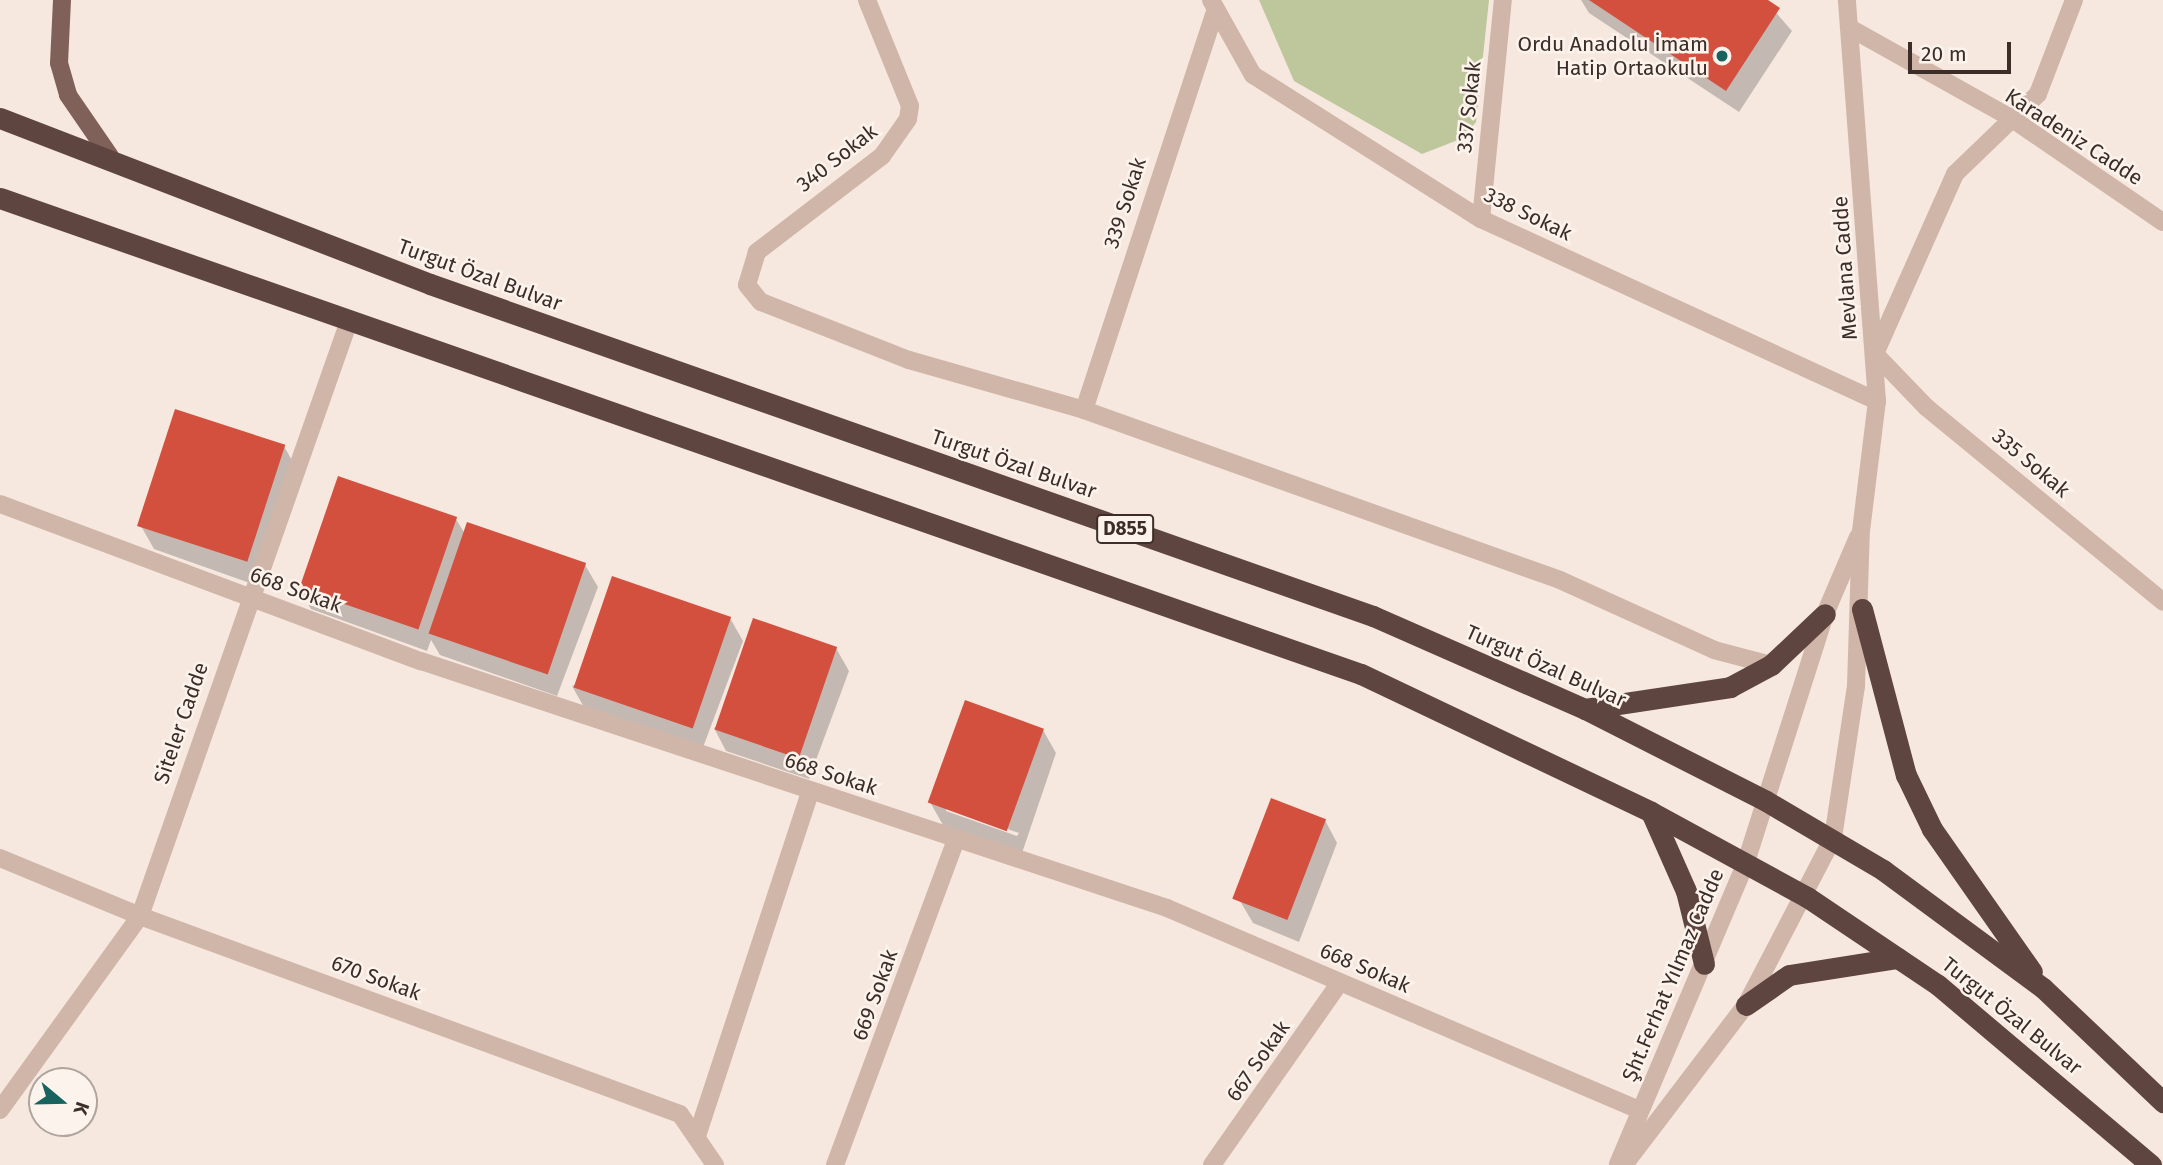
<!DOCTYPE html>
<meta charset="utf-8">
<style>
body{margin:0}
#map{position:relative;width:2163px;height:1165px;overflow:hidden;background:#f6e8df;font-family:"Fira Sans",sans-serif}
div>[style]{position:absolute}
.green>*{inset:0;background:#bec79c}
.shadow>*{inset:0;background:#0003}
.building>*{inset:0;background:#d3503f;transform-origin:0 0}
.minor>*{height:18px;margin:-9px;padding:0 9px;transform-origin:9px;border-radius:9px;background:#d0b6a9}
.major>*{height:18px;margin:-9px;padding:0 9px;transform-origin:9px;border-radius:9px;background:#806159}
.highway>*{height:21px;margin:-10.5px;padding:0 10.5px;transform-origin:10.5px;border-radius:10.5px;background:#5e453f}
.dots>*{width:19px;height:19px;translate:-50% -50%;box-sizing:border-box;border:4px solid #fcf3ec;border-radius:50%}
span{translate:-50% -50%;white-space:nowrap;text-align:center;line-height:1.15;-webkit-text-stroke:5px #fcf3ec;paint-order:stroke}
.shield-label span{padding:2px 5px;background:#fcf3ec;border:2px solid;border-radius:5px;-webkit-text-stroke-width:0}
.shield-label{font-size:19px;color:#3c2d29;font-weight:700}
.poi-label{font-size:21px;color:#3c2d29}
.right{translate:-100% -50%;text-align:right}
.street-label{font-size:21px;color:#3c2d29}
.north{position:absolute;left:28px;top:1067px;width:70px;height:70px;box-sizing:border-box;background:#fcf3ec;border:2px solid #afa49e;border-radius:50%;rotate:109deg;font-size:19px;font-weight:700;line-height:28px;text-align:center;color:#3c2d29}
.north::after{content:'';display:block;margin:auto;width:24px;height:32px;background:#19635f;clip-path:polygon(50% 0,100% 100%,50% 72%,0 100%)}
.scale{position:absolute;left:1908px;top:42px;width:103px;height:32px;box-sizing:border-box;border:4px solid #3c2d29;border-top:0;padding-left:9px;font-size:21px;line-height:24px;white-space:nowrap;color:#3c2d29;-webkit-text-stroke:5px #fcf3ec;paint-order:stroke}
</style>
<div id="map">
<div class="green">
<i style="clip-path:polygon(1259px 0,1489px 0,1476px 122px,1463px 138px,1422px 154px,1294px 81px)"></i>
</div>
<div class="shadow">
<i style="clip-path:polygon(1581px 0,1765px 0,1792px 31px,1739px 112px,1589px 13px)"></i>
<i style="clip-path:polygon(284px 446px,296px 468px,258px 586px,154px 549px,141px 526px)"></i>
<i style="clip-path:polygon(456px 519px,465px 534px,585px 565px,598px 587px,557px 696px,440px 655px,431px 640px,427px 651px,311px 609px,298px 587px)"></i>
<i style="clip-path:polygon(730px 618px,743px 641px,702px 750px,585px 709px,572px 686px)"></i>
<i style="clip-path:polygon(836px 648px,849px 671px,809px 779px,726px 751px,714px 728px)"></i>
<i style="clip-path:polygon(evenodd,1043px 730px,1056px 753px,1022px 853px,943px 825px,930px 802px,1043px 730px,946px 807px,1019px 833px,1017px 836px,946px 811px,946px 807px)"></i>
<i style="clip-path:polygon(1325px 820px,1337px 843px,1299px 942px,1253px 923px,1240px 901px)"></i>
</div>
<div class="building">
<i style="clip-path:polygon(1589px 0,1768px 0,1780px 8px,1726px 91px)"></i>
<i style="left:175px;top:409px;width:116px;height:123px;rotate:18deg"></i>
<i style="left:338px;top:476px;width:126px;height:119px;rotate:19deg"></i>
<i style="left:467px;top:522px;width:126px;height:118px;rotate:19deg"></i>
<i style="left:612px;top:576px;width:126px;height:118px;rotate:19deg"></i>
<i style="left:753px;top:618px;width:89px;height:118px;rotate:19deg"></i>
<i style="left:965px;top:700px;width:84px;height:109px;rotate:20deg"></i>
<i style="left:1271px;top:798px;width:59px;height:108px;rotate:21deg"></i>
</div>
<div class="minor">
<i style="left:867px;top:0;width:114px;rotate:67.9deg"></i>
<i style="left:910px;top:106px;width:13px;rotate:99deg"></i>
<i style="left:908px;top:119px;width:45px;rotate:125.1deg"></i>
<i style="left:882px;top:156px;width:158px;rotate:142.5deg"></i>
<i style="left:757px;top:252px;width:34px;rotate:107deg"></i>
<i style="left:747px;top:285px;width:22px;rotate:51deg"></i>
<i style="left:761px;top:302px;width:159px;rotate:21.4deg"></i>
<i style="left:909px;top:360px;width:182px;rotate:15.9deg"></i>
<i style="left:1084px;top:410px;width:505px;rotate:19.65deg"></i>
<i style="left:1560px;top:580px;width:169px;rotate:24.4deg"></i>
<i style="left:1714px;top:650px;width:59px;rotate:14.7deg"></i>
<i style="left:1211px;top:0;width:86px;rotate:60.8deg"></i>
<i style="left:1253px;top:75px;width:270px;rotate:32.3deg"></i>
<i style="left:1481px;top:219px;width:436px;rotate:24.7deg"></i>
<i style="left:2074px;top:0;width:101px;rotate:111deg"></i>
<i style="left:2038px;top:94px;width:115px;rotate:136.1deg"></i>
<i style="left:1955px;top:174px;width:197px;rotate:114deg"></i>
<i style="left:1875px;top:354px;width:74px;rotate:46.1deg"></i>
<i style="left:1926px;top:407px;width:307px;rotate:39.4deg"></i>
<i style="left:1850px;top:28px;width:184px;rotate:29.2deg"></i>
<i style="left:2011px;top:118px;width:184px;rotate:34.4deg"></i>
<i style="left:1481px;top:219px;width:220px;rotate:-84.3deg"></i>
<i style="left:1084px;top:410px;width:420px;rotate:-71.8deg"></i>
<i style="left:0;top:504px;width:449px;rotate:20.5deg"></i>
<i style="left:421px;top:661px;width:786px;rotate:18.32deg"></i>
<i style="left:1167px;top:908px;width:513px;rotate:23.17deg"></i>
<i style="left:0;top:858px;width:152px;rotate:22.5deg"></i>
<i style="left:140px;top:916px;width:575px;rotate:20.14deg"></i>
<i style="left:680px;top:1114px;width:62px;rotate:55.5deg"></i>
<i style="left:0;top:1110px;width:239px;rotate:-54.2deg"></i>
<i style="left:140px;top:916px;width:631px;rotate:-70.65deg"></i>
<i style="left:697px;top:1136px;width:362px;rotate:-71.8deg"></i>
<i style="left:1618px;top:1164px;width:328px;rotate:-67deg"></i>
<i style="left:1746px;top:862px;width:260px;rotate:-72.3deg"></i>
<i style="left:1825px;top:614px;width:84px;rotate:-66.8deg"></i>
<i style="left:835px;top:1165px;width:348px;rotate:-69.6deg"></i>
<i style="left:1212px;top:1165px;width:223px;rotate:-55deg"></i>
<i style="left:1624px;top:1165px;width:201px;rotate:-52.7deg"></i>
<i style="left:1746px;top:1005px;width:188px;rotate:-62.5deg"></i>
<i style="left:1833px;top:838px;width:154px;rotate:-81.4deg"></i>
<i style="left:1856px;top:686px;width:155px;rotate:-88.2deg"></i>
<i style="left:1861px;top:531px;width:131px;rotate:-83deg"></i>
<i style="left:1877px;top:401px;width:402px;rotate:-94.3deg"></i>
</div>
<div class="major">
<i style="left:62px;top:0;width:63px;rotate:92.7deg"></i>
<i style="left:59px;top:63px;width:33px;rotate:74deg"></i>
<i style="left:68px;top:95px;width:74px;rotate:55.5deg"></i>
</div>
<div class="highway">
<i style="left:0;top:118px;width:461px;rotate:21.1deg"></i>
<i style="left:430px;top:284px;width:1000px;rotate:19.4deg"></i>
<i style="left:1373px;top:616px;width:232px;rotate:23.7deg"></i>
<i style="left:1585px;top:709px;width:203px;rotate:26.9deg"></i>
<i style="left:1766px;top:801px;width:136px;rotate:30.5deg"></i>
<i style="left:1883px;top:870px;width:199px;rotate:36.4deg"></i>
<i style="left:2043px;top:988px;width:166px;rotate:43.5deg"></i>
<i style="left:0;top:198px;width:1442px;rotate:19.28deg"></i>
<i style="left:1361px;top:674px;width:321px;rotate:25.4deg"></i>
<i style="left:1651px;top:812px;width:178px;rotate:28.6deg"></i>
<i style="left:1807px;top:897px;width:158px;rotate:33.9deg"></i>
<i style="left:1938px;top:985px;width:279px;rotate:40.2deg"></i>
<i style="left:1862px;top:609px;width:172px;rotate:75.2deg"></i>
<i style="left:1906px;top:775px;width:60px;rotate:64.3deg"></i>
<i style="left:1932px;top:829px;width:174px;rotate:55deg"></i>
<i style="left:1585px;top:709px;width:147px;rotate:-8.6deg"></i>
<i style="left:1730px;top:687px;width:47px;rotate:-28.2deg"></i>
<i style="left:1771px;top:665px;width:74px;rotate:-43.4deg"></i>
<i style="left:1651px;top:812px;width:86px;rotate:66.1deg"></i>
<i style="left:1686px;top:891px;width:75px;rotate:76.1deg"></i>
<i style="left:1746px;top:1005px;width:52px;rotate:-34.9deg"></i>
<i style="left:1789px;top:975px;width:110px;rotate:-8.9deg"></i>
</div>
<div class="dots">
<i style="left:1722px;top:56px;background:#19635f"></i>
</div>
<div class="shield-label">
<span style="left:1125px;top:529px">D855</span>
</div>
<div class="poi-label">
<span class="right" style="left:1708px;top:56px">Ordu Anadolu İmam<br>Hatip Ortaokulu</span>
</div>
<div class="street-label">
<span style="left:1469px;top:107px;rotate:-84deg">337 Sokak</span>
<span style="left:2074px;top:137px;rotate:33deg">Karadeniz Cadde</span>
<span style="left:837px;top:158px;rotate:-38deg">340 Sokak</span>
<span style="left:1125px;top:203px;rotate:-72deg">339 Sokak</span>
<span style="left:1528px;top:214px;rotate:26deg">338 Sokak</span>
<span style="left:1845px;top:268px;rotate:-94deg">Mevlana Cadde</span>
<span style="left:480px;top:275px;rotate:20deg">Turgut Özal Bulvar</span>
<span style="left:2031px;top:463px;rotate:40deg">335 Sokak</span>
<span style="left:1014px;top:464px;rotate:19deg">Turgut Özal Bulvar</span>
<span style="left:296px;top:590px;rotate:20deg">668 Sokak</span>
<span style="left:1546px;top:666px;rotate:24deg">Turgut Özal Bulvar</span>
<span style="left:181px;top:723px;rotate:-71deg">Siteler Cadde</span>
<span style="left:831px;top:774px;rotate:18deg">668 Sokak</span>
<span style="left:1365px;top:968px;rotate:23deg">668 Sokak</span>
<span style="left:1673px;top:975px;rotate:-67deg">Şht.Ferhat Yılmaz Cadde</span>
<span style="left:376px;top:978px;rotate:20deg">670 Sokak</span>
<span style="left:875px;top:995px;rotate:-70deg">669 Sokak</span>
<span style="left:2012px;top:1016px;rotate:39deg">Turgut Özal Bulvar</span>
<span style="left:1258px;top:1061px;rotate:-55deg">667 Sokak</span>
</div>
<div class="north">K</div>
<div class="scale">20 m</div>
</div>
